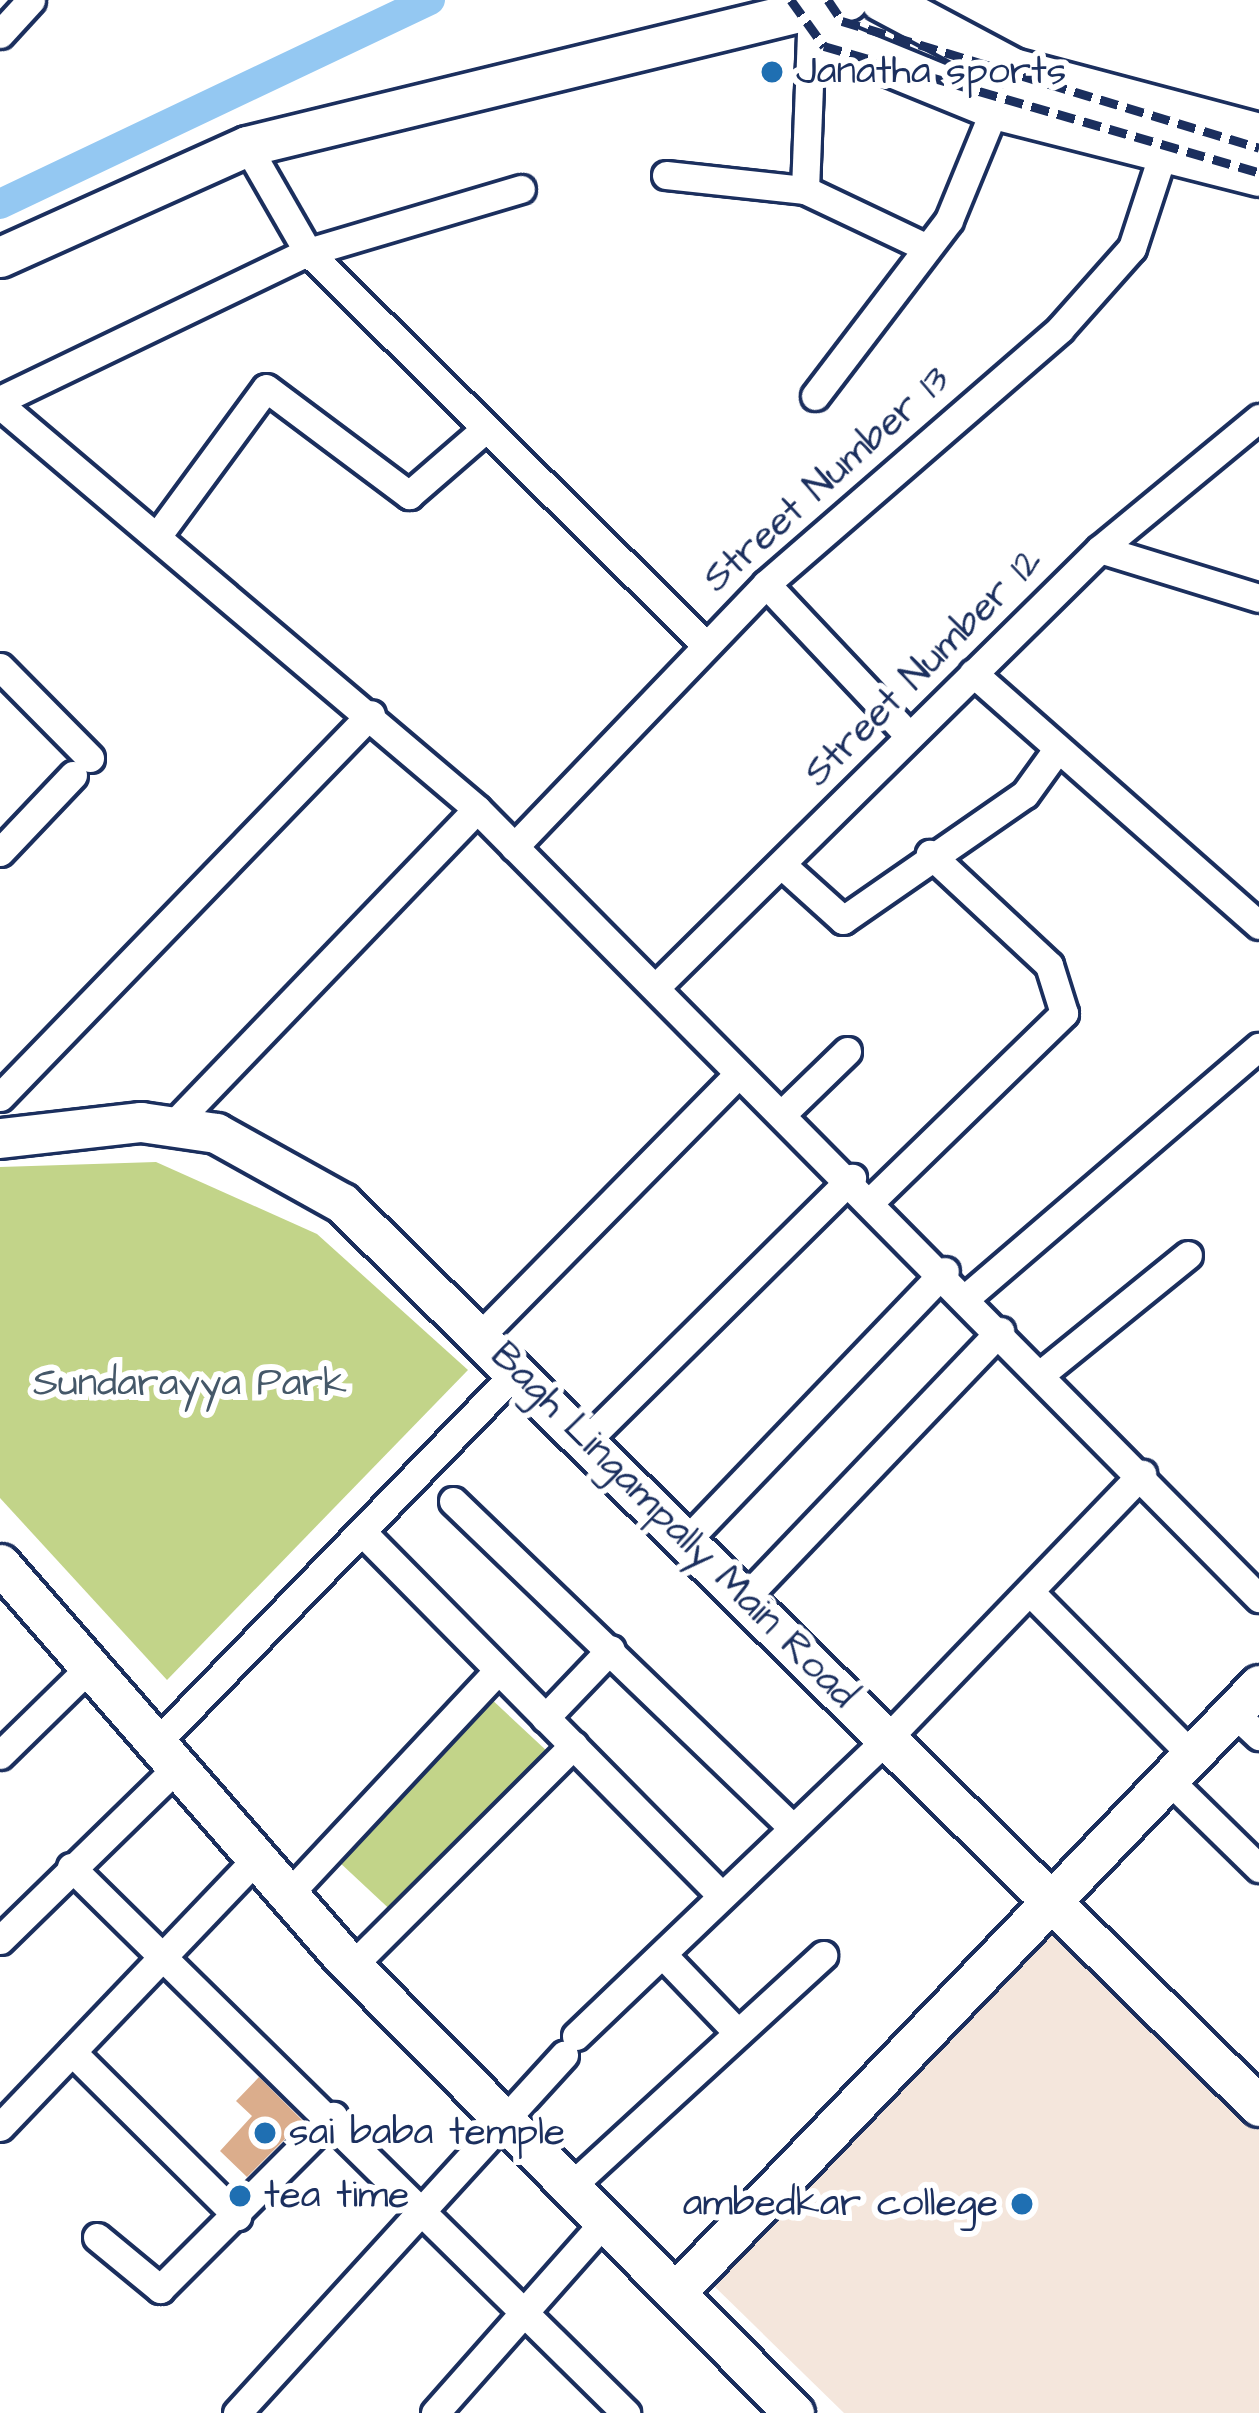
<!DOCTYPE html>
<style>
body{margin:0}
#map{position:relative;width:1259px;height:2413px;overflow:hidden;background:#fff;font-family:"Architects Daughter",sans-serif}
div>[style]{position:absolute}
.built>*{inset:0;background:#f4e6dc}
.green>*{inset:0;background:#c2d489;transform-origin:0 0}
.canal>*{height:30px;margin:-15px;padding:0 15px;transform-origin:15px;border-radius:15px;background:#94c8f2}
.building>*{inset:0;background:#dbad8c}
.roads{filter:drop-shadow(3px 0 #1b2f5e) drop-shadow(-3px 0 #1b2f5e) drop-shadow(0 3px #1b2f5e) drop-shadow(0 -3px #1b2f5e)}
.street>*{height:27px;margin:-13.5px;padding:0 13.5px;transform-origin:13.5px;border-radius:13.5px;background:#fff}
.secondary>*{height:39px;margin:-19.5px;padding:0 19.5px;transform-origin:19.5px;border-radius:19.5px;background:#fff}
.primary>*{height:42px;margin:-21px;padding:0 21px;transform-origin:21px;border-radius:21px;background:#fff}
.rail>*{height:9px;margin-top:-4.5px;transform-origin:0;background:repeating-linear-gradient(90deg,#1b2f5e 0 18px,transparent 0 27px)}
.dots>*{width:33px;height:33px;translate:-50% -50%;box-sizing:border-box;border:6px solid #fff;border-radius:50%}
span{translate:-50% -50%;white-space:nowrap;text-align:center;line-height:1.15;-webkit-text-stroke:12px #fff;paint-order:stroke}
.poi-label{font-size:39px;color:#1b2f5e}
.left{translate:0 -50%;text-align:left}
.right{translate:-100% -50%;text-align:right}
.street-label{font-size:39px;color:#1b2f5e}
.park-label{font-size:39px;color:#455869}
</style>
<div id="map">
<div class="built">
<i style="clip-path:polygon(1044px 1918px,1259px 2124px,1259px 2413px,844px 2413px,713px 2285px)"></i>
</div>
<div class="green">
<i style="clip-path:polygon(156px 1162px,317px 1234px,468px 1370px,167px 1680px,0 1498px,0 1167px)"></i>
<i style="left:488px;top:1696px;width:82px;height:223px;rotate:43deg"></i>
</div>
<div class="canal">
<i style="left:0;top:204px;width:476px;rotate:-25.4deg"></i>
</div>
<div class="building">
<i style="clip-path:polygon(259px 2077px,303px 2121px,247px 2177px,220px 2151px,252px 2116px,236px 2101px)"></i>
</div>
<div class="roads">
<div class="street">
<i style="left:0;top:34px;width:46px;rotate:-47.6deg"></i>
<i style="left:247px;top:146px;width:122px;rotate:60.1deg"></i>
<i style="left:308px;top:252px;width:557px;rotate:44.64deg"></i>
<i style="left:666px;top:175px;width:140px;rotate:6.2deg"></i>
<i style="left:805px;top:190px;width:135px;rotate:25.4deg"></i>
<i style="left:805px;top:190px;width:179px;rotate:-87.8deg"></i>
<i style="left:815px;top:396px;width:221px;rotate:-52.7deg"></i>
<i style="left:949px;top:220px;width:121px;rotate:-67.7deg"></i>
<i style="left:0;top:400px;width:342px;rotate:-25.7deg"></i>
<i style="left:308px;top:252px;width:222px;rotate:-16.5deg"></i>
<i style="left:0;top:405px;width:625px;rotate:40.26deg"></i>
<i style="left:477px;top:809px;width:1111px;rotate:45.26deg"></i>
<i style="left:158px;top:535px;width:182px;rotate:-53.7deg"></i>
<i style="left:266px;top:388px;width:179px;rotate:36.8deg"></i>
<i style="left:409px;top:495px;width:99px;rotate:-40.9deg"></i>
<i style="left:1100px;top:549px;width:166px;rotate:17.1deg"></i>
<i style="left:766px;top:584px;width:209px;rotate:46.7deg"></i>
<i style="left:0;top:667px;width:128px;rotate:45.3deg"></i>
<i style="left:973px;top:673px;width:381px;rotate:41.4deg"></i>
<i style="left:514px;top:847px;width:364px;rotate:-46.2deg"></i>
<i style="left:766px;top:584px;width:389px;rotate:-40.9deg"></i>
<i style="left:1060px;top:329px;width:108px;rotate:-48.4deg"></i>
<i style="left:1132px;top:248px;width:97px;rotate:-71.9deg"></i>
<i style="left:0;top:852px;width:106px;rotate:-46.5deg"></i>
<i style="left:782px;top:865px;width:82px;rotate:42deg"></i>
<i style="left:843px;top:920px;width:221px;rotate:-34.7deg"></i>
<i style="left:1025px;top:794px;width:53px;rotate:-54.2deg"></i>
<i style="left:657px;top:986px;width:622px;rotate:-44.61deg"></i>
<i style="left:1100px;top:549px;width:206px;rotate:-39.5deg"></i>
<i style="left:0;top:1097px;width:533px;rotate:-45.91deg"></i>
<i style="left:781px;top:1115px;width:92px;rotate:-44.1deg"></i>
<i style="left:173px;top:1125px;width:438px;rotate:-46.1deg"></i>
<i style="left:872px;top:1200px;width:268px;rotate:-44.2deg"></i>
<i style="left:1064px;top:1013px;width:50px;rotate:-107.4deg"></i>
<i style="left:1049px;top:965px;width:163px;rotate:-137deg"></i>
<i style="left:968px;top:1296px;width:383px;rotate:-40.6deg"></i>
<i style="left:482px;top:1334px;width:363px;rotate:-45.4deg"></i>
<i style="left:1041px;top:1374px;width:189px;rotate:-39deg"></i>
<i style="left:587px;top:1440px;width:373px;rotate:-44.7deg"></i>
<i style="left:453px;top:1501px;width:472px;rotate:43.9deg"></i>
<i style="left:363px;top:1533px;width:509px;rotate:45.32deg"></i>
<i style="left:686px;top:1541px;width:374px;rotate:-46.2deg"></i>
<i style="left:1031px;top:1593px;width:230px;rotate:45.2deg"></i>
<i style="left:746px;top:1597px;width:368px;rotate:-46.3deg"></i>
<i style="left:1234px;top:1713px;width:34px;rotate:43deg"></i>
<i style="left:545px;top:1718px;width:95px;rotate:-46.3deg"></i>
<i style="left:161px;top:1738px;width:508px;rotate:-45.88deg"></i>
<i style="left:0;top:1755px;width:130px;rotate:-44.4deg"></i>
<i style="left:1169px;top:1780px;width:126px;rotate:44.4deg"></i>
<i style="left:71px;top:1867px;width:779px;rotate:44.53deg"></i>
<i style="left:299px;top:1883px;width:291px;rotate:-46.9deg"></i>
<i style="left:0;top:1940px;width:248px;rotate:-44.3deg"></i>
<i style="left:364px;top:1954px;width:296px;rotate:-44.9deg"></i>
<i style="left:663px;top:1955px;width:108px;rotate:46.1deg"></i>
<i style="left:576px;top:2036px;width:427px;rotate:-43.7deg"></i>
<i style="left:885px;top:1741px;width:371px;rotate:-46.1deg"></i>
<i style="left:72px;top:2052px;width:233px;rotate:44.8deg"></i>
<i style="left:0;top:2127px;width:368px;rotate:-46.3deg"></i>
<i style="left:580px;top:2178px;width:330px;rotate:-42.5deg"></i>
<i style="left:97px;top:2237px;width:82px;rotate:39.5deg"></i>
<i style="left:160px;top:2289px;width:245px;rotate:-45deg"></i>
<i style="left:237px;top:2413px;width:485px;rotate:-47.6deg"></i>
<i style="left:435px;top:2413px;width:256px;rotate:-48.5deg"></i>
</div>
<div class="secondary">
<i style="left:0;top:257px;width:271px;rotate:-24.2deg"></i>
<i style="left:247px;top:146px;width:618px;rotate:-13.65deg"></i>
<i style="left:0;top:1138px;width:142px;rotate:-6.5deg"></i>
<i style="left:141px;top:1122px;width:76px;rotate:8.3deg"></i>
<i style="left:216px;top:1133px;width:144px;rotate:29.1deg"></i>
<i style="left:342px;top:1203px;width:1287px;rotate:44.56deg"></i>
<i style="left:0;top:1564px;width:520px;rotate:48.9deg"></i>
<i style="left:342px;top:1956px;width:643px;rotate:45.32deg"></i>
<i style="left:675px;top:2293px;width:843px;rotate:-46.15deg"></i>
</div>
<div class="primary">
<i style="left:804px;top:0;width:49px;rotate:56.6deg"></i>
<i style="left:831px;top:41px;width:177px;rotate:22.2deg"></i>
<i style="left:995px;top:108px;width:272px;rotate:14.2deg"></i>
<i style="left:882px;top:0;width:149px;rotate:28.1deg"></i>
<i style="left:1013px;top:70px;width:254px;rotate:14.8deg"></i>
</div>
</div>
<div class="rail">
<i style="left:791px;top:0;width:57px;rotate:54.3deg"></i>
<i style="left:824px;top:46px;width:453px;rotate:16.2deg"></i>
<i style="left:828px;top:0;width:25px;rotate:56deg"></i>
<i style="left:842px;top:21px;width:436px;rotate:16.9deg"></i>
</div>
<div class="dots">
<i style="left:772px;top:72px;background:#1f6fb2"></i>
<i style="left:265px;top:2133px;background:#1f6fb2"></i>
<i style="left:240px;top:2196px;background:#1f6fb2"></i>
<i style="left:1022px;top:2204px;background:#1f6fb2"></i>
</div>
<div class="poi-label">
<span class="left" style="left:796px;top:72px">Janatha sports</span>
<span class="left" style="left:289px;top:2133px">sai baba temple</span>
<span class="left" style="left:264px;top:2196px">tea time</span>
<span class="right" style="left:998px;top:2204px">ambedkar college</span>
</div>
<div class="street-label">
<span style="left:827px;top:480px;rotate:-42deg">Street Number 13</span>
<span style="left:924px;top:668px;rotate:-45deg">Street Number 12</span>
<span style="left:673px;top:1526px;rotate:45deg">Bagh Lingampally Main Road</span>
</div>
<div class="park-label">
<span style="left:190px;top:1384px">Sundarayya Park</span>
</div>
</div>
